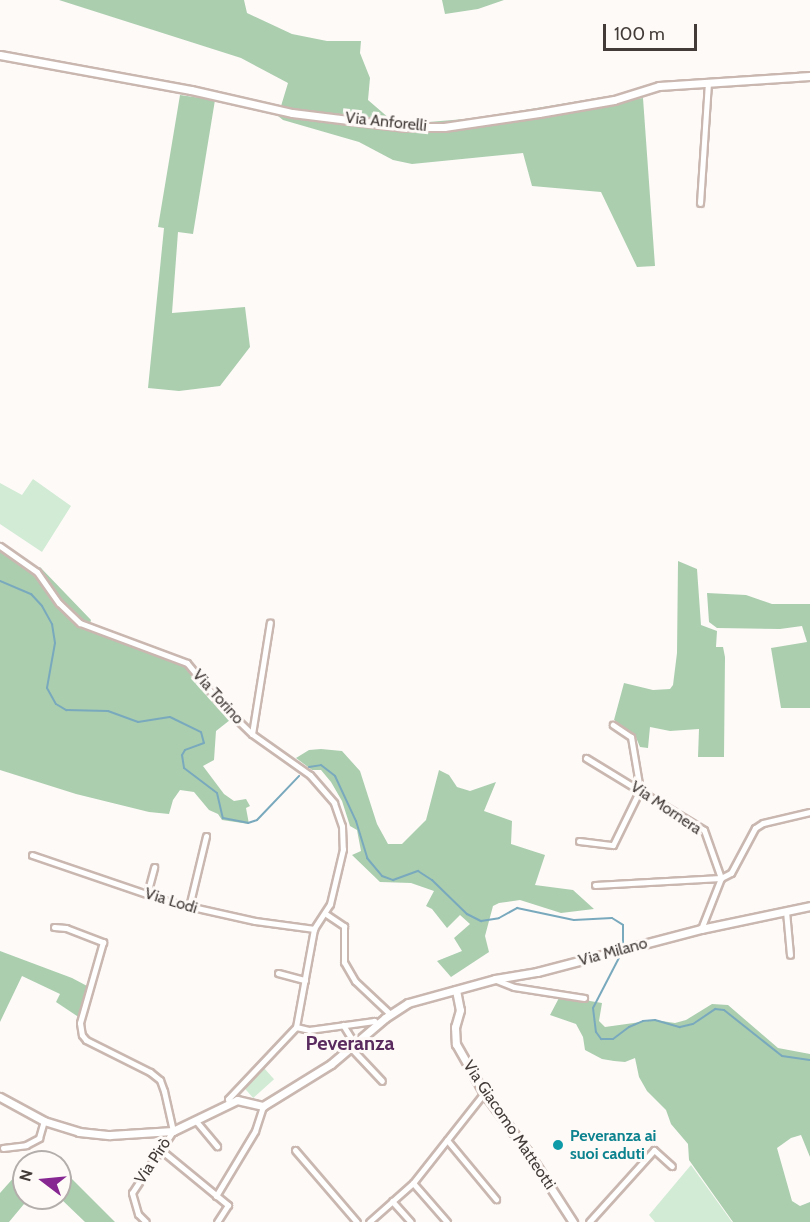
<!DOCTYPE html>
<meta charset="utf-8">
<style>
body{margin:0}
#map{position:relative;width:810px;height:1222px;overflow:hidden;background:#fefaf8;font-family:Cabin,sans-serif}
div>[style]{position:absolute}
.green>*{inset:0;background:#d1ebd4;transform-origin:0 0}
.forest>*{inset:0;background:#abceaf}
.stream>*{height:2px;margin:-1px;padding:0 1px;transform-origin:1px;border-radius:1px;background:#79a9bd}
.roads{filter:drop-shadow(2px 0 #c9b7b0) drop-shadow(-2px 0 #c9b7b0) drop-shadow(0 2px #c9b7b0) drop-shadow(0 -2px #c9b7b0)}
.street>*{height:5px;margin:-2.5px;padding:0 2.5px;transform-origin:2.5px;border-radius:2.5px;background:#fff}
.secondary>*{height:7px;margin:-3.5px;padding:0 3.5px;transform-origin:3.5px;border-radius:3.5px;background:#fff}
.dots>*{width:16px;height:16px;translate:-50% -50%;box-sizing:border-box;border:3px solid #fefaf8;border-radius:50%}
span{translate:-50% -50%;white-space:nowrap;text-align:center;line-height:1.15;-webkit-text-stroke:6px #fefaf8;paint-order:stroke}
.street-label{font-size:16px;color:#423b38}
.culture-label{font-size:16px;color:#0d838f;font-weight:700}
.left{translate:0 -50%;text-align:left}
.quarter-label{font-size:20px;color:#592b5e;font-weight:700}
.north{position:absolute;left:12px;top:1150px;width:60px;height:60px;box-sizing:border-box;background:#fefaf8;border:2px solid #b3aeab;border-radius:50%;rotate:286deg;font-size:16px;font-weight:700;line-height:24px;text-align:center;color:#423b38}
.north::after{content:'';display:block;margin:auto;width:21px;height:27px;background:#872791;clip-path:polygon(50% 0,100% 100%,50% 72%,0 100%)}
.scale{position:absolute;left:603px;top:24px;width:94px;height:27px;box-sizing:border-box;border:3px solid #423b38;border-top:0;padding-left:8px;font-size:18px;line-height:21px;white-space:nowrap;color:#423b38;-webkit-text-stroke:4px #fefaf8;paint-order:stroke}
</style>
<div id="map">
<div class="green">
<i style="clip-path:polygon(33px 479px,71px 506px,42px 552px,0 524px,0 483px,22px 495px)"></i>
<i style="left:264px;top:1068px;width:15px;height:28px;rotate:48deg"></i>
<i style="clip-path:polygon(691px 1165px,727px 1215px,732px 1222px,655px 1222px,649px 1215px)"></i>
</div>
<div class="forest">
<i style="clip-path:polygon(59px 0,244px 0,247px 13px,292px 34px,327px 41px,361px 41px,360px 53px,370px 78px,368px 100px,390px 119px,404px 124px,477px 118px,621px 94px,629px 100px,643px 98px,655px 266px,637px 267px,601px 192px,532px 186px,523px 153px,412px 164px,393px 160px,359px 142px,283px 120px,278px 116px,288px 83px,241px 58px)"></i>
<i style="clip-path:polygon(442px 0,504px 0,478px 9px,445px 14px)"></i>
<i style="clip-path:polygon(180px 95px,215px 100px,193px 234px,178px 232px,172px 313px,245px 307px,250px 347px,220px 386px,179px 391px,148px 388px,164px 228px,158px 227px)"></i>
<i style="clip-path:polygon(0 550px,33px 572px,40px 567px,91px 620px,89px 627px,183px 666px,190px 672px,207px 696px,230px 720px,216px 731px,214px 760px,203px 766px,224px 794px,234px 801px,246px 799px,250px 806px,246px 808px,249px 824px,222px 820px,218px 814px,209px 810px,194px 792px,180px 790px,173px 800px,169px 814px,149px 812px,76px 794px,0 770px)"></i>
<i style="clip-path:polygon(678px 561px,697px 569px,701px 625px,717px 631px,716px 647px,723px 647px,725px 657px,724px 757px,698px 757px,699px 729px,670px 731px,650px 727px,648px 748px,640px 747px,635px 735px,614px 720px,624px 683px,653px 690px,670px 689px,673px 685px,677px 653px)"></i>
<i style="clip-path:polygon(707px 593px,746px 595px,772px 604px,810px 604px,810px 708px,781px 708px,771px 648px,807px 642px,802px 626px,780px 629px,717px 628px,709px 622px)"></i>
<i style="clip-path:polygon(321px 749px,342px 751px,360px 771px,377px 824px,388px 844px,402px 844px,426px 820px,439px 770px,449px 775px,457px 787px,470px 791px,496px 782px,484px 811px,512px 821px,511px 844px,545px 855px,535px 885px,573px 890px,594px 909px,561px 913px,520px 900px,499px 903px,493px 906px,485px 936px,489px 952px,451px 977px,437px 961px,462px 951px,454px 938px,470px 924px,460px 915px,447px 928px,432px 909px,426px 906px,434px 891px,411px 883px,380px 882px,352px 855px,361px 851px,357px 830px,350px 826px,342px 801px,331px 782px,321px 770px,312px 770px,296px 758px,309px 750px)"></i>
<i style="clip-path:polygon(0 951px,72px 978px,89px 987px,80px 1018px,56px 1002px,60px 994px,22px 976px,0 1022px)"></i>
<i style="clip-path:polygon(560px 996px,602px 1003px,599px 1021px,605px 1027px,655px 1020px,675px 1023px,686px 1020px,712px 1004px,728px 1005px,778px 1048px,810px 1054px,810px 1157px,801px 1135px,791px 1138px,777px 1148px,792px 1201px,800px 1206px,810px 1202px,810px 1222px,733px 1222px,689px 1160px,688px 1144px,671px 1124px,666px 1110px,647px 1091px,639px 1077px,635px 1058px,625px 1062px,614px 1061px,602px 1059px,585px 1050px,583px 1037px,576px 1024px,550px 1015px)"></i>
<i style="clip-path:polygon(24px 1166px,24px 1198px,29px 1198px,9px 1222px,0 1222px,0 1193px)"></i>
<i style="clip-path:polygon(60px 1167px,115px 1222px,85px 1222px,60px 1198px)"></i>
</div>
<div class="stream">
<i style="left:0;top:581px;width:34px;rotate:23deg"></i>
<i style="left:31px;top:594px;width:16px;rotate:47deg"></i>
<i style="left:42px;top:606px;width:21px;rotate:61deg"></i>
<i style="left:52px;top:624px;width:19px;rotate:81deg"></i>
<i style="left:55px;top:643px;width:46px;rotate:100.1deg"></i>
<i style="left:47px;top:688px;width:18px;rotate:61deg"></i>
<i style="left:56px;top:704px;width:12px;rotate:31deg"></i>
<i style="left:66px;top:710px;width:42px;rotate:1.4deg"></i>
<i style="left:108px;top:711px;width:32px;rotate:20deg"></i>
<i style="left:138px;top:722px;width:32px;rotate:-9deg"></i>
<i style="left:170px;top:717px;width:34px;rotate:26deg"></i>
<i style="left:201px;top:732px;width:11px;rotate:75deg"></i>
<i style="left:204px;top:743px;width:20px;rotate:160deg"></i>
<i style="left:185px;top:750px;width:6px;rotate:121deg"></i>
<i style="left:182px;top:755px;width:13px;rotate:81deg"></i>
<i style="left:184px;top:768px;width:41px;rotate:37.1deg"></i>
<i style="left:217px;top:793px;width:26px;rotate:77deg"></i>
<i style="left:223px;top:818px;width:25px;rotate:11deg"></i>
<i style="left:248px;top:823px;width:9px;rotate:-18deg"></i>
<i style="left:257px;top:820px;width:61px;rotate:-46.3deg"></i>
<i style="left:309px;top:767px;width:12px;rotate:-9deg"></i>
<i style="left:321px;top:765px;width:18px;rotate:38deg"></i>
<i style="left:335px;top:776px;width:50px;rotate:65deg"></i>
<i style="left:356px;top:821px;width:39px;rotate:73deg"></i>
<i style="left:367px;top:858px;width:23px;rotate:50deg"></i>
<i style="left:382px;top:876px;width:12px;rotate:20deg"></i>
<i style="left:393px;top:880px;width:27px;rotate:-20deg"></i>
<i style="left:418px;top:871px;width:17px;rotate:33deg"></i>
<i style="left:432px;top:880px;width:49px;rotate:44.2deg"></i>
<i style="left:467px;top:914px;width:16px;rotate:27deg"></i>
<i style="left:481px;top:921px;width:18px;rotate:-9deg"></i>
<i style="left:499px;top:918px;width:21px;rotate:-29deg"></i>
<i style="left:517px;top:908px;width:58px;rotate:11.9deg"></i>
<i style="left:574px;top:920px;width:38px;rotate:-3deg"></i>
<i style="left:612px;top:918px;width:13px;rotate:32deg"></i>
<i style="left:623px;top:925px;width:22px;rotate:90deg"></i>
<i style="left:622px;top:952px;width:63px;rotate:117.4deg"></i>
<i style="left:593px;top:1008px;width:24px;rotate:83deg"></i>
<i style="left:596px;top:1032px;width:9px;rotate:54deg"></i>
<i style="left:601px;top:1039px;width:12px"></i>
<i style="left:613px;top:1039px;width:20px;rotate:-37deg"></i>
<i style="left:629px;top:1027px;width:15px;rotate:-23deg"></i>
<i style="left:643px;top:1021px;width:12px;rotate:-5deg"></i>
<i style="left:655px;top:1020px;width:26px;rotate:16deg"></i>
<i style="left:680px;top:1027px;width:13px;rotate:-13deg"></i>
<i style="left:693px;top:1024px;width:27px;rotate:-34deg"></i>
<i style="left:715px;top:1009px;width:9px;rotate:6deg"></i>
<i style="left:724px;top:1010px;width:74px;rotate:38.4deg"></i>
<i style="left:782px;top:1056px;width:28px;rotate:8deg"></i>
</div>
<div class="roads">
<div class="street">
<i style="left:700px;top:203px;width:121px;rotate:-86.2deg"></i>
<i style="left:0;top:546px;width:45px;rotate:35.1deg"></i>
<i style="left:37px;top:572px;width:38px;rotate:55deg"></i>
<i style="left:59px;top:603px;width:29px;rotate:44deg"></i>
<i style="left:80px;top:623px;width:114px;rotate:20.5deg"></i>
<i style="left:187px;top:663px;width:53px;rotate:50.3deg"></i>
<i style="left:221px;top:704px;width:43px;rotate:44.1deg"></i>
<i style="left:252px;top:734px;width:71px;rotate:35.3deg"></i>
<i style="left:310px;top:775px;width:37px;rotate:49deg"></i>
<i style="left:334px;top:803px;width:24px;rotate:71deg"></i>
<i style="left:342px;top:826px;width:23px;rotate:88deg"></i>
<i style="left:343px;top:849px;width:57px;rotate:103.3deg"></i>
<i style="left:330px;top:904px;width:30px;rotate:123deg"></i>
<i style="left:314px;top:929px;width:100px;rotate:100.4deg"></i>
<i style="left:252px;top:734px;width:113px;rotate:-80.9deg"></i>
<i style="left:586px;top:758px;width:138px;rotate:31.4deg"></i>
<i style="left:704px;top:830px;width:51px;rotate:70.5deg"></i>
<i style="left:579px;top:841px;width:34px;rotate:7deg"></i>
<i style="left:613px;top:845px;width:61px;rotate:-63.9deg"></i>
<i style="left:640px;top:790px;width:54px;rotate:-99.6deg"></i>
<i style="left:631px;top:737px;width:22px;rotate:-146deg"></i>
<i style="left:32px;top:855px;width:146px;rotate:18.8deg"></i>
<i style="left:170px;top:902px;width:87px;rotate:12.6deg"></i>
<i style="left:255px;top:921px;width:60px;rotate:7.7deg"></i>
<i style="left:595px;top:885px;width:126px;rotate:-3.2deg"></i>
<i style="left:721px;top:878px;width:11px;rotate:-27deg"></i>
<i style="left:731px;top:873px;width:51px;rotate:-61.9deg"></i>
<i style="left:755px;top:828px;width:9px;rotate:-32deg"></i>
<i style="left:763px;top:823px;width:48px;rotate:-13.2deg"></i>
<i style="left:147px;top:894px;width:28px;rotate:-75deg"></i>
<i style="left:189px;top:907px;width:73px;rotate:-76.5deg"></i>
<i style="left:786px;top:911px;width:44px;rotate:84.8deg"></i>
<i style="left:326px;top:914px;width:22px;rotate:34deg"></i>
<i style="left:344px;top:926px;width:36px;rotate:90deg"></i>
<i style="left:344px;top:962px;width:22px;rotate:60deg"></i>
<i style="left:355px;top:981px;width:48px;rotate:43.3deg"></i>
<i style="left:54px;top:927px;width:12px;rotate:5deg"></i>
<i style="left:66px;top:928px;width:40px;rotate:21deg"></i>
<i style="left:103px;top:942px;width:84px;rotate:105.9deg"></i>
<i style="left:80px;top:1023px;width:12px;rotate:81deg"></i>
<i style="left:82px;top:1035px;width:6px;rotate:51deg"></i>
<i style="left:86px;top:1040px;width:72px;rotate:26.6deg"></i>
<i style="left:150px;top:1072px;width:13px;rotate:39deg"></i>
<i style="left:160px;top:1080px;width:12px;rotate:70deg"></i>
<i style="left:164px;top:1091px;width:41px;rotate:77.3deg"></i>
<i style="left:173px;top:1131px;width:74px;rotate:123.5deg"></i>
<i style="left:132px;top:1193px;width:22px;rotate:74deg"></i>
<i style="left:138px;top:1214px;width:11px;rotate:45deg"></i>
<i style="left:701px;top:929px;width:55px;rotate:-68.6deg"></i>
<i style="left:278px;top:973px;width:28px;rotate:15deg"></i>
<i style="left:496px;top:980px;width:19px;rotate:21deg"></i>
<i style="left:514px;top:987px;width:71px;rotate:8.9deg"></i>
<i style="left:343px;top:1025px;width:22px;rotate:58deg"></i>
<i style="left:296px;top:1027px;width:13px;rotate:13deg"></i>
<i style="left:309px;top:1030px;width:66px;rotate:-7.9deg"></i>
<i style="left:374px;top:1021px;width:5px;rotate:37deg"></i>
<i style="left:351px;top:1048px;width:45px;rotate:46.8deg"></i>
<i style="left:229px;top:1103px;width:4px;rotate:-104deg"></i>
<i style="left:228px;top:1099px;width:99px;rotate:-46.6deg"></i>
<i style="left:196px;top:1121px;width:33px;rotate:50deg"></i>
<i style="left:447px;top:1140px;width:77px;rotate:50.3deg"></i>
<i style="left:3px;top:1148px;width:23px;rotate:-7deg"></i>
<i style="left:26px;top:1145px;width:15px;rotate:-28deg"></i>
<i style="left:39px;top:1138px;width:18px;rotate:-74deg"></i>
<i style="left:161px;top:1150px;width:87px;rotate:39.4deg"></i>
<i style="left:228px;top:1205px;width:20px;rotate:123deg"></i>
<i style="left:295px;top:1150px;width:95px;rotate:49.3deg"></i>
<i style="left:413px;top:1183px;width:52px;rotate:48.9deg"></i>
<i style="left:216px;top:1196px;width:76px;rotate:-59deg"></i>
<i style="left:255px;top:1131px;width:26px;rotate:-72deg"></i>
<i style="left:392px;top:1201px;width:28px;rotate:48deg"></i>
<i style="left:369px;top:1222px;width:59px;rotate:-41.6deg"></i>
<i style="left:413px;top:1183px;width:115px;rotate:-51.7deg"></i>
<i style="left:589px;top:1222px;width:97px;rotate:-47.9deg"></i>
<i style="left:654px;top:1150px;width:24px;rotate:42deg"></i>
</div>
<div class="secondary">
<i style="left:0;top:55px;width:194px;rotate:10.4deg"></i>
<i style="left:191px;top:90px;width:104px;rotate:12.8deg"></i>
<i style="left:292px;top:113px;width:114px;rotate:7.1deg"></i>
<i style="left:405px;top:127px;width:39px"></i>
<i style="left:444px;top:127px;width:96px;rotate:-8.4deg"></i>
<i style="left:539px;top:113px;width:76px;rotate:-9.8deg"></i>
<i style="left:614px;top:100px;width:47px;rotate:-17.3deg"></i>
<i style="left:659px;top:86px;width:151px;rotate:-3.8deg"></i>
<i style="left:456px;top:990px;width:20px;rotate:79deg"></i>
<i style="left:460px;top:1010px;width:18px;rotate:106deg"></i>
<i style="left:455px;top:1027px;width:17px;rotate:87deg"></i>
<i style="left:456px;top:1044px;width:56px;rotate:60.3deg"></i>
<i style="left:484px;top:1093px;width:72px;rotate:53.4deg"></i>
<i style="left:527px;top:1151px;width:85px;rotate:57.1deg"></i>
<i style="left:0;top:1097px;width:50px;rotate:28.6deg"></i>
<i style="left:44px;top:1121px;width:37px;rotate:17deg"></i>
<i style="left:79px;top:1132px;width:31px;rotate:6deg"></i>
<i style="left:110px;top:1135px;width:63px;rotate:-3.6deg"></i>
<i style="left:173px;top:1131px;width:71px;rotate:-25.8deg"></i>
<i style="left:237px;top:1100px;width:27px;rotate:13deg"></i>
<i style="left:263px;top:1106px;width:80px;rotate:-31.7deg"></i>
<i style="left:331px;top:1064px;width:71px;rotate:-40.4deg"></i>
<i style="left:385px;top:1018px;width:27px;rotate:-33deg"></i>
<i style="left:408px;top:1003px;width:90px;rotate:-15.4deg"></i>
<i style="left:495px;top:979px;width:43px;rotate:-9.5deg"></i>
<i style="left:537px;top:972px;width:170px;rotate:-14.7deg"></i>
<i style="left:701px;top:929px;width:111px;rotate:-11.9deg"></i>
</div>
</div>
<div class="dots">
<i style="left:558px;top:1145px;background:#0f9aa8"></i>
</div>
<div class="street-label">
<span style="left:386px;top:122px;rotate:6deg">Via Anforelli</span>
<span style="left:218px;top:697px;rotate:48deg">Via Torino</span>
<span style="left:666px;top:808px;rotate:34deg">Via Mornera</span>
<span style="left:171px;top:901px;rotate:17deg">Via Lodi</span>
<span style="left:613px;top:952px;rotate:-15deg">Via Milano</span>
<span style="left:509px;top:1125px;rotate:56deg">Via Giacomo Matteotti</span>
<span style="left:153px;top:1161px;rotate:-57deg">Via Pirò</span>
</div>
<div class="culture-label">
<span class="left" style="left:570px;top:1145px">Peveranza ai<br>suoi caduti</span>
</div>
<div class="quarter-label">
<span style="left:350px;top:1043px">Peveranza</span>
</div>
<div class="north">N</div>
<div class="scale">100 m</div>
</div>
